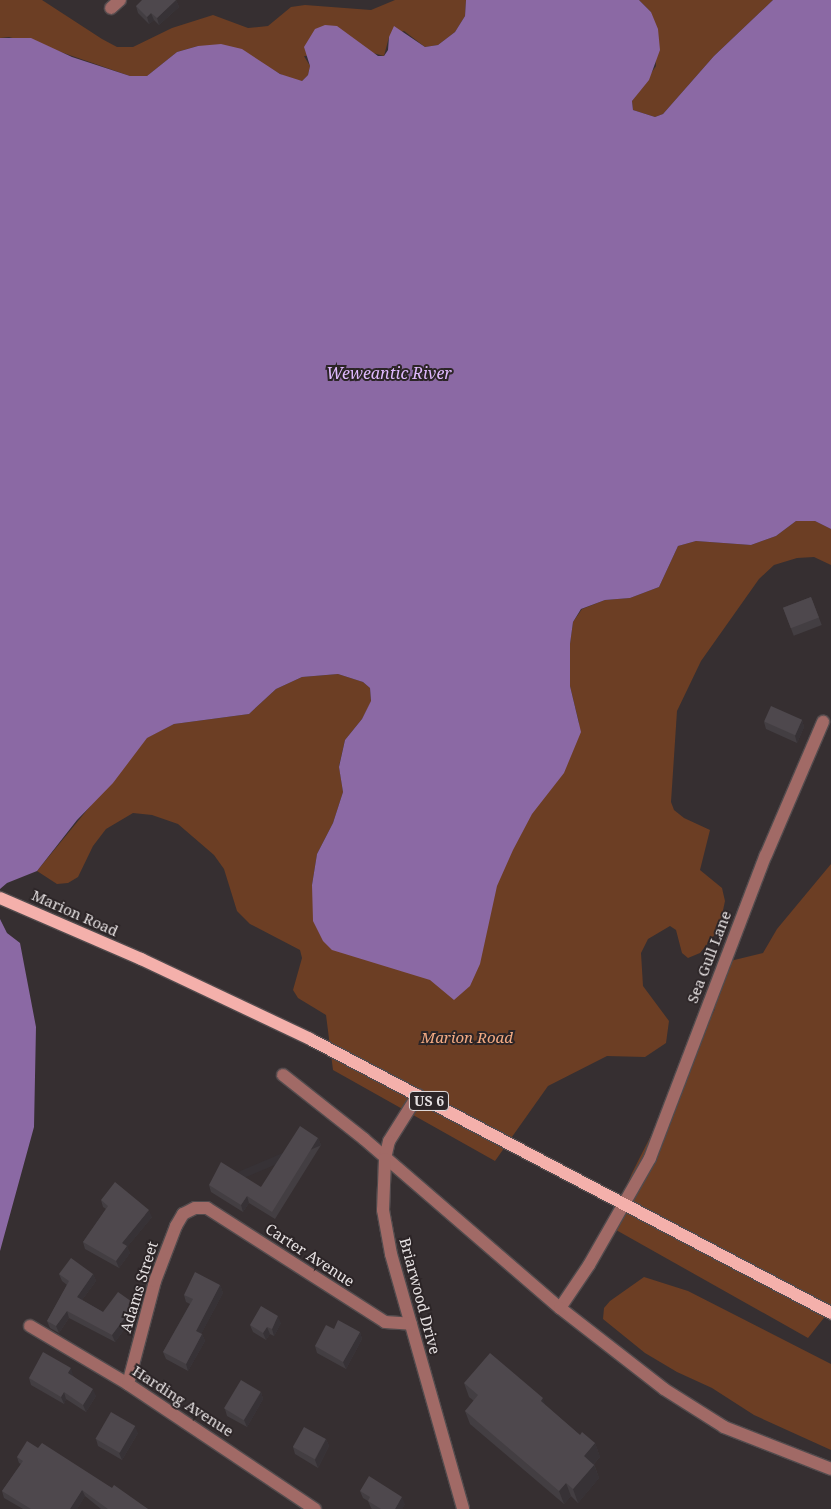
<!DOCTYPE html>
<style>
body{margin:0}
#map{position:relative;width:831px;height:1509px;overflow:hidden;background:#362f31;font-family:"Noto Serif",serif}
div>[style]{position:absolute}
.green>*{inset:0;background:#6c3e24}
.water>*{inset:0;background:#8b69a4}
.roads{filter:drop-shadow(1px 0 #524b4d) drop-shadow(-1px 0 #524b4d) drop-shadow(0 1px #524b4d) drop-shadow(0 -1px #524b4d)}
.minor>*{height:12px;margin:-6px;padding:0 6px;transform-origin:6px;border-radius:6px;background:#a16a66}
.major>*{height:12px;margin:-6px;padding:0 6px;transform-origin:6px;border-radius:6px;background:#f4b0ab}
.wall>*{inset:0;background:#433e42;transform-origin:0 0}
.shaded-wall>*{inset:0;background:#373236;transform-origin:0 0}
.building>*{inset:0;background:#4e484d;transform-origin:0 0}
span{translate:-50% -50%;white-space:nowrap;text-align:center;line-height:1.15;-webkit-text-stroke:4px #2c2527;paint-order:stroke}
.shield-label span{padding:1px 4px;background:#2c2527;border:1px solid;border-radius:4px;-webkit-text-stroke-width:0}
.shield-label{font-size:14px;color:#e6e1e2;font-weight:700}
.street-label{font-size:15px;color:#e6e1e2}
.park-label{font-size:15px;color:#f4ab83;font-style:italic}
.water-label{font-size:16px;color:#dfb9fd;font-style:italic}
</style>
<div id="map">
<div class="green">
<i style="clip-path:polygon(0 0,42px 0,102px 39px,117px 47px,133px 47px,172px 28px,213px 15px,248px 28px,268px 26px,291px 7px,305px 5px,371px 10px,395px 0,466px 0,465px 16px,455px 32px,438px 45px,425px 47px,404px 31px,389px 37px,384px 56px,369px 52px,304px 56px,310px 66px,308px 75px,302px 81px,291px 80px,261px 63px,198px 46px,177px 52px,147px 76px,130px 76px,52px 49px,9px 37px,0 38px)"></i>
<i style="clip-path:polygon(639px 0,773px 0,714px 56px,663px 114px,655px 117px,633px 110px,632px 101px,656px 66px,651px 12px)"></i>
<i style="clip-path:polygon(796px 521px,815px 521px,831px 529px,831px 565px,814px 557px,797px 558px,774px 565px,759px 579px,701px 661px,677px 711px,671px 802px,674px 810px,684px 818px,710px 830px,700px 870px,722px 888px,725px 901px,719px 929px,700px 953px,688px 958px,682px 953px,676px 930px,670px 926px,648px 939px,641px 953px,643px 986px,669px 1021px,666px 1043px,645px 1057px,607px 1056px,548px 1086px,495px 1161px,333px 1070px,326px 1015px,298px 998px,293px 990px,302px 958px,300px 950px,250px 924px,237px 911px,224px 869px,214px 855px,178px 824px,152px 815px,133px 813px,106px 829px,93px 846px,78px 877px,68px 883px,57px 884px,37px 871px,146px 738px,174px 724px,249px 714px,276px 689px,302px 677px,338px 674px,363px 682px,370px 688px,371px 702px,362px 719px,345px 740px,339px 766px,343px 792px,333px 823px,317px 854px,312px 885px,579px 723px,570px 686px,570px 644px,573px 622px,582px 609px,605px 600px,630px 598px,659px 587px,678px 546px,696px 541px,751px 545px,776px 536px)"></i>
<i style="clip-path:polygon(831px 864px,831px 1309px,808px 1338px,609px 1226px,632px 1173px,715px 1009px,711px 1004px,722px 963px,763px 953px,777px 929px)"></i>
<i style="clip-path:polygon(644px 1277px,688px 1291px,831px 1364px,831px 1450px,754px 1415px,712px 1388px,677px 1372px,645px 1353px,603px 1319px,604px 1308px,610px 1301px)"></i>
</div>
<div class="water">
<i style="clip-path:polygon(466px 0,639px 0,651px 12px,658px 29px,660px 50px,649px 80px,632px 101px,633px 110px,655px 117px,663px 114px,714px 56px,773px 0,831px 0,831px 529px,815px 521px,796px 521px,776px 536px,751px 545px,696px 541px,678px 546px,659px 587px,630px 598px,605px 600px,581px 609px,573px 622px,570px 644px,570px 686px,581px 732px,564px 773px,532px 814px,513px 850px,497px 886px,480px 964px,470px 986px,454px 1000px,430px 980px,332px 950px,323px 941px,313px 921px,312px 885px,317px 854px,333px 823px,343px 792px,339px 767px,345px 740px,362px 719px,371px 701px,370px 688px,363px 682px,338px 674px,302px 677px,276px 689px,249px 714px,174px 724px,147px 738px,113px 783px,77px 820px,37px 871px,7px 883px,0 889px,0 38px,31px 38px,72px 57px,130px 76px,147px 76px,177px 52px,198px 46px,221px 44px,242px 49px,280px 74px,302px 81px,308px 75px,310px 66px,304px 47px,315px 29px,325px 25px,337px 26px,378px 56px,384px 56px,388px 50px,389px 37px,394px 26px,425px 47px,438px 45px,455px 32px,465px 16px)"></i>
<i style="clip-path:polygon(0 919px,7px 933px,20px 943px,36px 1027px,34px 1127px,0 1251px)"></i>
</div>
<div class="roads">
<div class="minor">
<i style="left:111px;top:8px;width:12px;rotate:-42deg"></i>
<i style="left:283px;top:1075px;width:103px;rotate:38.3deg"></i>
<i style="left:364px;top:1139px;width:259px;rotate:40.8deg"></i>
<i style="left:560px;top:1308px;width:52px;rotate:-56deg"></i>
<i style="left:589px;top:1265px;width:123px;rotate:-60.3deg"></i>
<i style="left:650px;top:1158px;width:324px;rotate:-69.1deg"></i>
<i style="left:766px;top:855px;width:145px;rotate:-66.8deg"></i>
<i style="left:418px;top:1095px;width:54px;rotate:122.2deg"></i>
<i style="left:389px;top:1141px;width:18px;rotate:103deg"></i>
<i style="left:385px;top:1159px;width:51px;rotate:92.2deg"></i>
<i style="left:383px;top:1210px;width:45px;rotate:79.7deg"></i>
<i style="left:391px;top:1254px;width:265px;rotate:74.2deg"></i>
<i style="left:560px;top:1308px;width:132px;rotate:37.9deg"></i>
<i style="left:664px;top:1389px;width:71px;rotate:32.3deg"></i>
<i style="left:724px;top:1427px;width:115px;rotate:21.4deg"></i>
<i style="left:30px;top:1326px;width:114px;rotate:30.6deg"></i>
<i style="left:128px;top:1384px;width:225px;rotate:33.8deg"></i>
<i style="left:128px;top:1384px;width:106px;rotate:-75.3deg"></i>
<i style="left:155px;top:1281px;width:59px;rotate:-69.1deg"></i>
<i style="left:176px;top:1226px;width:14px;rotate:-60deg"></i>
<i style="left:183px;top:1214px;width:13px;rotate:-27deg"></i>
<i style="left:195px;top:1208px;width:12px"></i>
<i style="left:207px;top:1208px;width:211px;rotate:32.6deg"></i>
<i style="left:385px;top:1322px;width:26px;rotate:4deg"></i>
</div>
<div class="major">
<i style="left:0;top:898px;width:154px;rotate:23.4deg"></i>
<i style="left:141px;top:959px;width:187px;rotate:25.3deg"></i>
<i style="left:310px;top:1039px;width:589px;rotate:27.74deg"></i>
</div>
</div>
<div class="wall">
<i style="clip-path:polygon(176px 0,179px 7px,159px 25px,154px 20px,149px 24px,138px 13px,136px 6px)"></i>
<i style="left:811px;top:597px;width:30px;height:30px;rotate:69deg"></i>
<i style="clip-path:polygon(802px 720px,804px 727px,797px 743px,766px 729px,764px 722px)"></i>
<i style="clip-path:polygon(318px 1138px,321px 1145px,275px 1219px,249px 1203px,243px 1212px,211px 1192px,209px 1185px,261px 1187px)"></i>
<i style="clip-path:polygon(101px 1200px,152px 1217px,127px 1247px,130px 1253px,119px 1268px,85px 1249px,83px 1242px,106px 1209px,103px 1207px)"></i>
<i style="clip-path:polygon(59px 1274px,93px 1274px,96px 1281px,82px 1300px,103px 1312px,138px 1311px,115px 1342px,69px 1318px,59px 1333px,50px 1328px,47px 1321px,67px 1285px,62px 1281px)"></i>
<i style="clip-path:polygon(220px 1285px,223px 1293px,201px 1334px,202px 1334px,205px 1341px,188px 1371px,166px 1359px,163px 1352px,190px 1304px,186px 1302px,184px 1295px)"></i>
<i style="clip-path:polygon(281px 1323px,274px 1336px,270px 1334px,266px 1340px,253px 1332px,250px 1325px)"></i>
<i style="clip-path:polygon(334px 1329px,360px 1332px,362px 1339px,346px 1369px,317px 1353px,315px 1346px)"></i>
<i style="clip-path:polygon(73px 1375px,73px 1376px,96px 1396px,86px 1412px,66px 1399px,64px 1404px,31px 1385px,29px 1378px)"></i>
<i style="clip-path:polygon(464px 1383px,546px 1406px,580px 1435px,595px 1443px,600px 1457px,594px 1464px,599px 1478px,578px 1503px,571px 1496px,564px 1504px,470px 1424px,465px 1411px,474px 1401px,469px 1397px)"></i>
<i style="clip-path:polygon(261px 1392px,263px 1399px,247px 1427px,227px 1416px,225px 1409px)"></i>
<i style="clip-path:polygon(138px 1433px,122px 1460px,98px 1446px,96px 1439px)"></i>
<i style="clip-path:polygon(326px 1439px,329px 1446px,318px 1468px,295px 1454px,293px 1447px)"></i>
<i style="clip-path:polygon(38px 1448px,112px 1488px,148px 1509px,101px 1509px,85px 1496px,77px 1509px,23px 1509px,4px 1498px,2px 1491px,21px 1464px,19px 1463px,17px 1457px)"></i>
<i style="clip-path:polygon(360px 1491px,405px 1504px,402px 1509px,372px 1509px,371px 1508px,368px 1501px,363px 1498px)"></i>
</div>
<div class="shaded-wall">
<i style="clip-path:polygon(176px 0,179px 7px,159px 25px,157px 18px)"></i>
<i style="clip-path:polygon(151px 13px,154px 20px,149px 24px,147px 17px)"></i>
<i style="clip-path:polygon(802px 720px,804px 727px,797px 743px,795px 736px)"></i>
<i style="left:318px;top:1138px;width:8px;height:87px;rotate:67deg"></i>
<i style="clip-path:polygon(247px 1196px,249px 1203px,243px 1212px,241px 1205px)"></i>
<i style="clip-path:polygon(149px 1210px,152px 1217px,127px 1247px,130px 1253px,119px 1268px,116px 1261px,122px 1243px)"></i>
<i style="clip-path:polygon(93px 1274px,96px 1281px,79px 1304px,77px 1297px)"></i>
<i style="clip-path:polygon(220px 1285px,223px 1293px,199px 1338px,196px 1331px)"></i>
<i style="clip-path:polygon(135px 1304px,138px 1311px,115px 1342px,112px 1335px)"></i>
<i style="clip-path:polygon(67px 1311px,69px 1318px,59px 1333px,56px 1326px)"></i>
<i style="clip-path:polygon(278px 1316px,281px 1323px,274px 1336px,272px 1329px)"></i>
<i style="clip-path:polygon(267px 1327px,270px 1334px,266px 1340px,263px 1333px)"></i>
<i style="clip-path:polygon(360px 1332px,362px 1339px,346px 1369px,343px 1362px)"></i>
<i style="clip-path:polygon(202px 1334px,205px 1341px,188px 1371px,186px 1364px)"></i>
<i style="clip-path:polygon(71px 1368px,73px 1375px,70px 1380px,68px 1373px)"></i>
<i style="clip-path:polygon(93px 1389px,96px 1396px,86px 1412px,83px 1405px)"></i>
<i style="clip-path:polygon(64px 1392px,66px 1399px,64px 1404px,61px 1397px)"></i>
<i style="clip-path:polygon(261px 1392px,263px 1399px,247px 1427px,244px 1420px)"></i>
<i style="clip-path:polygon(543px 1398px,548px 1412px,541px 1401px)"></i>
<i style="clip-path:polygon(135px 1426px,138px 1433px,122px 1460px,119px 1453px)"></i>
<i style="clip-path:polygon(326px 1439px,329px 1446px,318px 1468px,315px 1460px)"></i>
<i style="clip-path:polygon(595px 1443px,600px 1457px,589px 1469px,584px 1456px)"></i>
<i style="clip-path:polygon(594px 1465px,599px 1478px,578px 1503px,573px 1489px)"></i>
<i style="clip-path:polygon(566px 1483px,571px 1496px,564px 1504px,559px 1491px)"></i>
<i style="clip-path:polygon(82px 1490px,85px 1496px,77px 1509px,70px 1509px)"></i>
<i style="clip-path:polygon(402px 1497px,405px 1504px,402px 1509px,395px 1509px)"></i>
</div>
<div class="building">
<i style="clip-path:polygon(142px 0,176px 0,157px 18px,151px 13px,147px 17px,136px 6px)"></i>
<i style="left:811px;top:597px;width:22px;height:30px;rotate:69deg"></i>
<i style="left:771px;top:706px;width:34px;height:17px;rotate:24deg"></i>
<i style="clip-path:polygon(300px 1126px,318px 1138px,272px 1212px,247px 1196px,241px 1205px,209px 1185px,221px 1162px,261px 1187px)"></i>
<i style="clip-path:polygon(115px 1182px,149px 1210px,122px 1243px,127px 1246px,116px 1261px,83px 1242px,108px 1206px,101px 1200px)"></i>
<i style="clip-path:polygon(71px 1258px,93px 1274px,77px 1297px,103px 1312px,118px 1292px,135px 1304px,112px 1335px,67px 1311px,56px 1326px,47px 1321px,69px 1281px,59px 1274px)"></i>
<i style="clip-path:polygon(195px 1272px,220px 1285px,196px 1331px,202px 1334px,186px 1364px,163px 1352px,193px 1299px,184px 1295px)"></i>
<i style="clip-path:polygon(261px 1306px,278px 1316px,272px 1329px,267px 1327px,263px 1333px,250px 1325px)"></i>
<i style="clip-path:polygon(338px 1320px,360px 1332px,343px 1362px,315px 1346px,326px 1325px,334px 1329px)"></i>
<i style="clip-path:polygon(43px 1352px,71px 1368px,68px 1373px,93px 1389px,83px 1405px,64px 1392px,61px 1397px,29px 1378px)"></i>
<i style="clip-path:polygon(490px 1353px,543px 1398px,541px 1401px,580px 1435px,582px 1432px,595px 1443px,584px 1456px,594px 1465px,573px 1489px,566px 1483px,559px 1491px,465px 1411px,478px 1395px,464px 1383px)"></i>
<i style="left:241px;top:1380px;width:23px;height:33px;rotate:31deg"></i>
<i style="left:111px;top:1412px;width:28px;height:31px;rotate:30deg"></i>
<i style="left:304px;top:1427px;width:25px;height:23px;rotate:29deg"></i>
<i style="clip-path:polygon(27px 1441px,38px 1448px,42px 1443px,112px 1488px,114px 1485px,148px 1509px,108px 1509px,82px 1490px,70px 1509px,31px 1509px,2px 1491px,23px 1461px,17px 1457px)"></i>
<i style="clip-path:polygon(369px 1476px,402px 1497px,395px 1509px,381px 1509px,368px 1501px,370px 1497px,360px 1491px)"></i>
</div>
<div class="shield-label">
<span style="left:429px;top:1101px">US 6</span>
</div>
<div class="street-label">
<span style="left:75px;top:913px;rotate:24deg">Marion Road</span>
<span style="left:709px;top:957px;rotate:-69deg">Sea Gull Lane</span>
<span style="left:310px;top:1255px;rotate:33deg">Carter Avenue</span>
<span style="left:139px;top:1287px;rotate:-73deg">Adams Street</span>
<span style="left:420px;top:1296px;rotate:75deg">Briarwood Drive</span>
<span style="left:183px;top:1401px;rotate:33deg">Harding Avenue</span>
</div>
<div class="park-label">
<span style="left:467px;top:1038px">Marion Road</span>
</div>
<div class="water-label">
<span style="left:389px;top:373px">Weweantic River</span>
</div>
</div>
